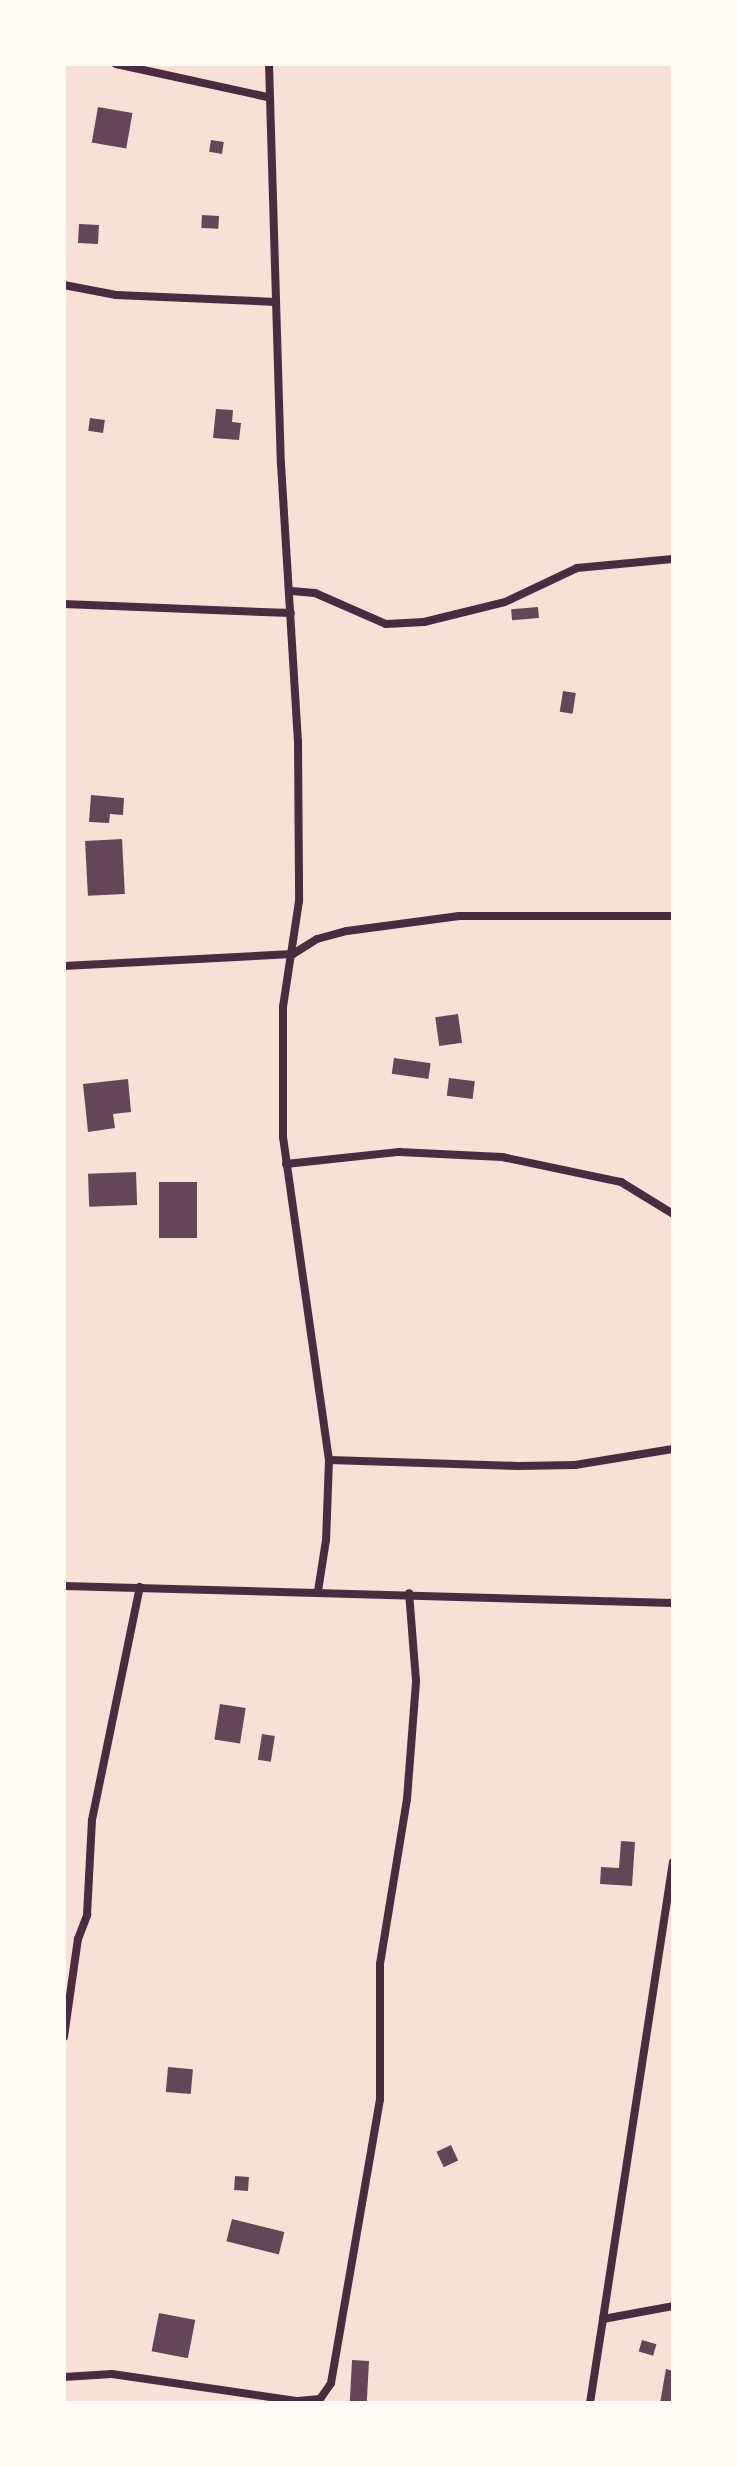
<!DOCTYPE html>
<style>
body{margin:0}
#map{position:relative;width:737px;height:2467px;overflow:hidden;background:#f7e1d7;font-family:"DejaVu Sans",sans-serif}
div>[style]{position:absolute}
.building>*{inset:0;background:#644757;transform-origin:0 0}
.minor>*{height:8px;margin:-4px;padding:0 4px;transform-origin:4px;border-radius:4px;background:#4a2c40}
span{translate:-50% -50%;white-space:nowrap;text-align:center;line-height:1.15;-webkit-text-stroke:8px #fffaf5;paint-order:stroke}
.frame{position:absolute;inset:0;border:66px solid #fffaf5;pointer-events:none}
</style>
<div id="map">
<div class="building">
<i style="left:98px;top:107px;width:35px;height:36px;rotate:10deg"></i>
<i style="left:211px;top:140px;width:13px;height:12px;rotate:9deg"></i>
<i style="left:202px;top:215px;width:17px;height:13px;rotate:3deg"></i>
<i style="left:79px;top:224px;width:20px;height:19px;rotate:3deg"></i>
<i style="clip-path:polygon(216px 409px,233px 410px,232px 422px,241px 423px,239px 440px,213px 438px)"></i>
<i style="left:90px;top:418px;width:15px;height:13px;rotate:8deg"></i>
<i style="left:538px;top:607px;width:11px;height:27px;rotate:85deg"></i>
<i style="left:563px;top:691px;width:13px;height:21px;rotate:9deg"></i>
<i style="clip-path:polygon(91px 795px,124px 798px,123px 815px,110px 814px,109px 823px,89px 822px)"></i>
<i style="left:122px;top:839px;width:55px;height:37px;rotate:87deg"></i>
<i style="left:458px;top:1014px;width:29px;height:23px;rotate:82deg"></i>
<i style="left:394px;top:1058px;width:37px;height:16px;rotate:8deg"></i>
<i style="left:449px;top:1078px;width:26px;height:18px;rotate:7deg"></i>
<i style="clip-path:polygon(128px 1079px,131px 1112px,113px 1114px,115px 1128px,88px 1132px,83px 1084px)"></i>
<i style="left:136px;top:1172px;width:33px;height:48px;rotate:88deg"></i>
<i style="left:159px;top:1182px;width:38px;height:56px"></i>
<i style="left:220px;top:1704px;width:26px;height:36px;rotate:9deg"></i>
<i style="left:262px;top:1734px;width:13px;height:26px;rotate:9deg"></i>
<i style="clip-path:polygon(621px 1841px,635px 1842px,632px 1886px,600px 1884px,601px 1867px,619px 1868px)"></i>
<i style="left:168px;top:2067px;width:25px;height:25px;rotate:5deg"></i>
<i style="left:451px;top:2145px;width:17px;height:16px;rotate:65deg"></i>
<i style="left:235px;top:2176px;width:14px;height:14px;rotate:4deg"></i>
<i style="left:232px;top:2219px;width:54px;height:23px;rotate:14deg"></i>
<i style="left:159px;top:2313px;width:37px;height:39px;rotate:11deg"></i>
<i style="left:642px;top:2340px;width:15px;height:12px;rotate:16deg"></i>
<i style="left:352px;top:2360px;width:17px;height:43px;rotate:3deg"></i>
<i style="clip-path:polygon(666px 2369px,673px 2371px,673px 2403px,660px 2403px)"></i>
</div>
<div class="minor">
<i style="left:116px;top:64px;width:155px;rotate:12.3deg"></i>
<i style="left:269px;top:64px;width:400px;rotate:88.3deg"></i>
<i style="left:281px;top:464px;width:278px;rotate:86.5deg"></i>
<i style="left:298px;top:741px;width:160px;rotate:89.6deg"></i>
<i style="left:299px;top:901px;width:107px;rotate:98.6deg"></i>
<i style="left:283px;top:1007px;width:130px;rotate:90deg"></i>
<i style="left:283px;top:1137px;width:326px;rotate:81.9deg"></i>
<i style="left:329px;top:1460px;width:80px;rotate:92.1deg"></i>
<i style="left:326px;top:1540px;width:52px;rotate:98.9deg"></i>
<i style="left:64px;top:285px;width:53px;rotate:10.9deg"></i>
<i style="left:116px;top:295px;width:160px;rotate:2.5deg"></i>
<i style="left:291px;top:591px;width:24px;rotate:5deg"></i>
<i style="left:315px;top:593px;width:77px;rotate:23.6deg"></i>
<i style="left:386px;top:624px;width:38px;rotate:-3deg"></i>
<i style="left:424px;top:622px;width:83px;rotate:-13.9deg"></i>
<i style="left:505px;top:602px;width:80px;rotate:-25.3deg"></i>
<i style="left:577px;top:568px;width:96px;rotate:-5.4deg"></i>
<i style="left:64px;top:604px;width:227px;rotate:2.3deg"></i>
<i style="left:64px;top:966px;width:229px;rotate:-3deg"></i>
<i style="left:293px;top:954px;width:28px;rotate:-32deg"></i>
<i style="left:317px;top:939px;width:31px;rotate:-15deg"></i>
<i style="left:347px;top:931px;width:113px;rotate:-7.6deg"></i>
<i style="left:459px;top:916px;width:214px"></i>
<i style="left:286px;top:1164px;width:114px;rotate:-6.1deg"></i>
<i style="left:399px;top:1152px;width:103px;rotate:2.8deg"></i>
<i style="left:502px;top:1157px;width:122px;rotate:11.9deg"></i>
<i style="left:621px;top:1182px;width:61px;rotate:31.6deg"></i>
<i style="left:329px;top:1460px;width:189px;rotate:1.8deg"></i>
<i style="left:518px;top:1466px;width:57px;rotate:-1deg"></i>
<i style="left:575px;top:1465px;width:99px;rotate:-9.3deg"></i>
<i style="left:64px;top:1586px;width:609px;rotate:1.6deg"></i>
<i style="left:64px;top:2037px;width:99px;rotate:-81.9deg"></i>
<i style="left:78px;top:1939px;width:26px;rotate:-69deg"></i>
<i style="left:87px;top:1915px;width:95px;rotate:-87deg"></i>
<i style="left:92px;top:1820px;width:238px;rotate:-78.4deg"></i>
<i style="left:603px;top:2319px;width:462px;rotate:-81.3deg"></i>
<i style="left:64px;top:2377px;width:48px;rotate:-3.6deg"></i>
<i style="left:112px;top:2374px;width:188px;rotate:8.3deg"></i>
<i style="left:298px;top:2401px;width:22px;rotate:-5deg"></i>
<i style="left:320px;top:2399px;width:19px;rotate:-55deg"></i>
<i style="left:331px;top:2383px;width:288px;rotate:-80.2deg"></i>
<i style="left:380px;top:2099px;width:135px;rotate:-90deg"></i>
<i style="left:380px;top:1964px;width:167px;rotate:-80.7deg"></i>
<i style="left:407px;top:1799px;width:118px;rotate:-85.6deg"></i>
<i style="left:416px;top:1681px;width:88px;rotate:-94.5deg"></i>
<i style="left:590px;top:2403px;width:85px;rotate:-81.2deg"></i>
<i style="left:603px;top:2319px;width:71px;rotate:-10.5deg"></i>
</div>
<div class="frame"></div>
</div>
